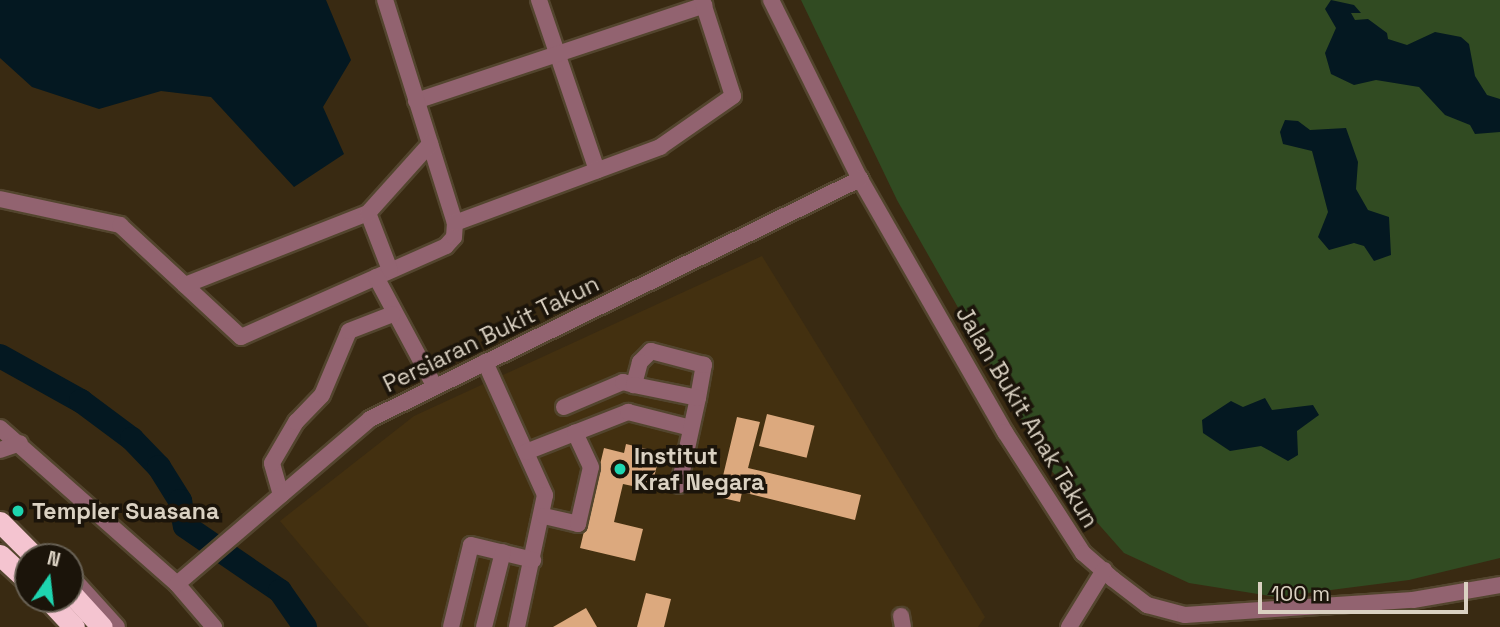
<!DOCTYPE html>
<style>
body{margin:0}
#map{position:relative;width:1500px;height:627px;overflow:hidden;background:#392a12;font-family:"Space Grotesk",sans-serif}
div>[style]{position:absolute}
.built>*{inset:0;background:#433010}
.green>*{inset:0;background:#314b22}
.water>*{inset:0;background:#041821}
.river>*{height:24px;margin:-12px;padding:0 12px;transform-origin:12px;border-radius:12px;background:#041821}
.building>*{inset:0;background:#dca97e;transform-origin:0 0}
.roads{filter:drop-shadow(2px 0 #53452e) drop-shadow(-2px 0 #53452e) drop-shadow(0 2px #53452e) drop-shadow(0 -2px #53452e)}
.minor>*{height:16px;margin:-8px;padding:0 8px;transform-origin:8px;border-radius:8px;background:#926370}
.highway>*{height:21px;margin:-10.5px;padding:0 10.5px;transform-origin:10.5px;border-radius:10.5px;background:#f4c4d0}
.dots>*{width:19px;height:19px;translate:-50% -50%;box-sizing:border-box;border:4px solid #1b140a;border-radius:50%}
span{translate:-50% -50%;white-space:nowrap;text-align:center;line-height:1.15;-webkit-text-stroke:7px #1b140a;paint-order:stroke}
.street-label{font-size:23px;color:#dad1c2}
.poi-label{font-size:23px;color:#dad1c2;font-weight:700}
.left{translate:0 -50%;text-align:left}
.north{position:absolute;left:14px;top:543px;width:70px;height:70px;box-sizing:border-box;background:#1b140a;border:2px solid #676054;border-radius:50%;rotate:14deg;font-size:19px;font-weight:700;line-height:28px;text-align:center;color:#dad1c2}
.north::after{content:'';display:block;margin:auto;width:24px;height:32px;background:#1ed5b0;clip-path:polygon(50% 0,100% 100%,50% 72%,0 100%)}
.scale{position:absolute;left:1258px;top:582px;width:210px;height:32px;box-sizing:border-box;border:4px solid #dad1c2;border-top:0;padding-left:9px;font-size:21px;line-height:24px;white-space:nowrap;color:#dad1c2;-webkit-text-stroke:5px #1b140a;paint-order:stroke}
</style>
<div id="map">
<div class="built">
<i style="clip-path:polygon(762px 256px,985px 617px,978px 627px,369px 627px,280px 521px,414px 416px)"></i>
</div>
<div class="green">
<i style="clip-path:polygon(801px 0,1500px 0,1500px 558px,1409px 580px,1276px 597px,1189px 583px,1124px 553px,1049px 468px,897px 200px)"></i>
</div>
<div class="water">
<i style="clip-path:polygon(0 0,326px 0,351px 60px,323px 107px,344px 154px,294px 187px,211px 97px,161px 91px,99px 109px,32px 87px,0 58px)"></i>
<i style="clip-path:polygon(1331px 0,1354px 5px,1361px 13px,1351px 13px,1355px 20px,1368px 19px,1387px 33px,1388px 39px,1407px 45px,1435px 32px,1461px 37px,1469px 44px,1475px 76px,1487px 95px,1500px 99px,1500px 132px,1475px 134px,1470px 125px,1445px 115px,1419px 87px,1376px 80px,1354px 85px,1331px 74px,1325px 53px,1336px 28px,1325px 9px)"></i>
<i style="clip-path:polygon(1285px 120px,1298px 121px,1310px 130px,1346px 128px,1358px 162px,1356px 189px,1368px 210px,1389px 217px,1391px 255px,1374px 261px,1364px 246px,1354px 243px,1329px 250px,1318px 237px,1328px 212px,1312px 151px,1283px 144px,1280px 132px)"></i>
<i style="clip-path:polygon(1265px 398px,1272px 410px,1313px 405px,1319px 415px,1297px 431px,1298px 455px,1288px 461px,1261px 446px,1230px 451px,1203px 433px,1202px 420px,1231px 401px,1243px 407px)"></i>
</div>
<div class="river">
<i style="left:0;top:356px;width:93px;rotate:29.1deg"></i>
<i style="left:81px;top:401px;width:64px;rotate:36.7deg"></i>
<i style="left:132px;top:439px;width:39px;rotate:46deg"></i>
<i style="left:159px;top:467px;width:40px;rotate:58deg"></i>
<i style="left:180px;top:501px;width:25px;rotate:79deg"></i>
<i style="left:185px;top:526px;width:115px;rotate:34.4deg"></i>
<i style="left:280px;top:591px;width:44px;rotate:55.2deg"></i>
</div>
<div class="building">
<i style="left:767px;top:414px;width:49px;height:33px;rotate:14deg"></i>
<i style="clip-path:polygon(737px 417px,760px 422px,748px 468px,861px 495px,855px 520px,742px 492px,740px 502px,718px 497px)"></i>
<i style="clip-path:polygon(626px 444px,647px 449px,645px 458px,658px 461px,651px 490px,623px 484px,614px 522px,643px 529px,635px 561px,580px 548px,604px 448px,624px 453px)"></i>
<i style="clip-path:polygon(646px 593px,671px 599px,664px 627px,637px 627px)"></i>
<i style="clip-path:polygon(586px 608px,597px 627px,553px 627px)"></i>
</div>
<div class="roads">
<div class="minor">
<i style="left:539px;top:0;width:180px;rotate:71.2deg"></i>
<i style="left:771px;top:0;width:200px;rotate:63.6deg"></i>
<i style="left:860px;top:179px;width:292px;rotate:60.2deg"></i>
<i style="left:1005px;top:432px;width:144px;rotate:57.2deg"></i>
<i style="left:1083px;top:553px;width:40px;rotate:41deg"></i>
<i style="left:1113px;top:579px;width:43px;rotate:37.4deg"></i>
<i style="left:1147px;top:605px;width:39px;rotate:15deg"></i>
<i style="left:1185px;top:615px;width:228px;rotate:-3.8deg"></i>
<i style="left:1413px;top:600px;width:88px;rotate:-9.8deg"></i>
<i style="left:416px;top:101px;width:304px;rotate:-18.4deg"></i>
<i style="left:0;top:199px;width:123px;rotate:12.2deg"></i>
<i style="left:120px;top:225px;width:165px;rotate:42.8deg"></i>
<i style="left:241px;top:337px;width:224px;rotate:-23.9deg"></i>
<i style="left:446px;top:246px;width:12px;rotate:-48deg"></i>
<i style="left:454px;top:237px;width:14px;rotate:-86deg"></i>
<i style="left:455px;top:223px;width:234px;rotate:-107.4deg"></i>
<i style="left:368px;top:213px;width:61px;rotate:68.9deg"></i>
<i style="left:455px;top:223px;width:219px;rotate:-20.3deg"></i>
<i style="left:660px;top:147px;width:89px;rotate:-34.9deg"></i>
<i style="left:733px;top:96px;width:101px;rotate:-107.9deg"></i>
<i style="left:376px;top:277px;width:123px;rotate:61.8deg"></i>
<i style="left:185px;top:285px;width:197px;rotate:-21.5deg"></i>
<i style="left:368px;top:213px;width:93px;rotate:-48.1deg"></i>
<i style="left:485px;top:362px;width:146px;rotate:65.7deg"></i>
<i style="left:545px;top:495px;width:135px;rotate:102deg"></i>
<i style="left:564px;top:407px;width:64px;rotate:-23deg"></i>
<i style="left:623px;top:382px;width:11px;rotate:15deg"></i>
<i style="left:0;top:428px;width:236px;rotate:41.4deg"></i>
<i style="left:177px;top:584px;width:57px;rotate:49.3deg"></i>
<i style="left:0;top:450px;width:21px;rotate:-19deg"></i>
<i style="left:526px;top:452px;width:110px;rotate:-21.4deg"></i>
<i style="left:628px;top:412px;width:65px;rotate:14.3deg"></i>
<i style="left:679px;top:485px;width:89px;rotate:-77.7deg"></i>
<i style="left:698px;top:398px;width:34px;rotate:-80deg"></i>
<i style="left:704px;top:365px;width:55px;rotate:-165.2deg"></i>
<i style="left:651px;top:351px;width:16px;rotate:135deg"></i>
<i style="left:640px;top:362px;width:24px;rotate:105deg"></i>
<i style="left:634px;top:385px;width:65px;rotate:11.5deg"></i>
<i style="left:281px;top:495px;width:33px;rotate:-106deg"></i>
<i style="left:272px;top:463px;width:48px;rotate:-59.7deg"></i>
<i style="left:296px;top:422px;width:37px;rotate:-46deg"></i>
<i style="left:322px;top:395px;width:69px;rotate:-67.1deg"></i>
<i style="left:349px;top:331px;width:47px;rotate:-21.1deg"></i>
<i style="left:544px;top:516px;width:35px;rotate:13deg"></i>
<i style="left:578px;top:524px;width:58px;rotate:-77.2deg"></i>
<i style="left:591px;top:467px;width:38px;rotate:-115deg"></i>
<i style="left:70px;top:575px;width:70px;rotate:47.9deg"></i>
<i style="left:177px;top:584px;width:254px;rotate:-40.5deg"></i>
<i style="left:370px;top:419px;width:546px;rotate:-26.1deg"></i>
<i style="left:901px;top:616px;width:11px;rotate:80deg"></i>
<i style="left:451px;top:627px;width:84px;rotate:-76.3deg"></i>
<i style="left:471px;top:545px;width:64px;rotate:13.6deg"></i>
<i style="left:484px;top:627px;width:77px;rotate:-75.8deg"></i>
<i style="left:1069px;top:627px;width:67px;rotate:-58.4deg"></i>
</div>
<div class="highway">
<i style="left:0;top:522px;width:49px;rotate:45deg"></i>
<i style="left:0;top:555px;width:38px;rotate:43deg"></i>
<i style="left:70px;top:592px;width:47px;rotate:47.6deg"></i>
<i style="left:48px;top:599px;width:38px;rotate:47deg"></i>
</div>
</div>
<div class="dots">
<i style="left:620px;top:469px;background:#1ed5b0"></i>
<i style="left:18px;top:511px;background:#1ed5b0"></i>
</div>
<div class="street-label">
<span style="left:491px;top:334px;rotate:-26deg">Persiaran Bukit Takun</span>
<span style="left:1027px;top:417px;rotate:59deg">Jalan Bukit Anak Takun</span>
</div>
<div class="poi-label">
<span class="left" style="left:634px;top:469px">Institut<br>Kraf Negara</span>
<span class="left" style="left:32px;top:511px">Templer Suasana</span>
</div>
<div class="north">N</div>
<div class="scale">100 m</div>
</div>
